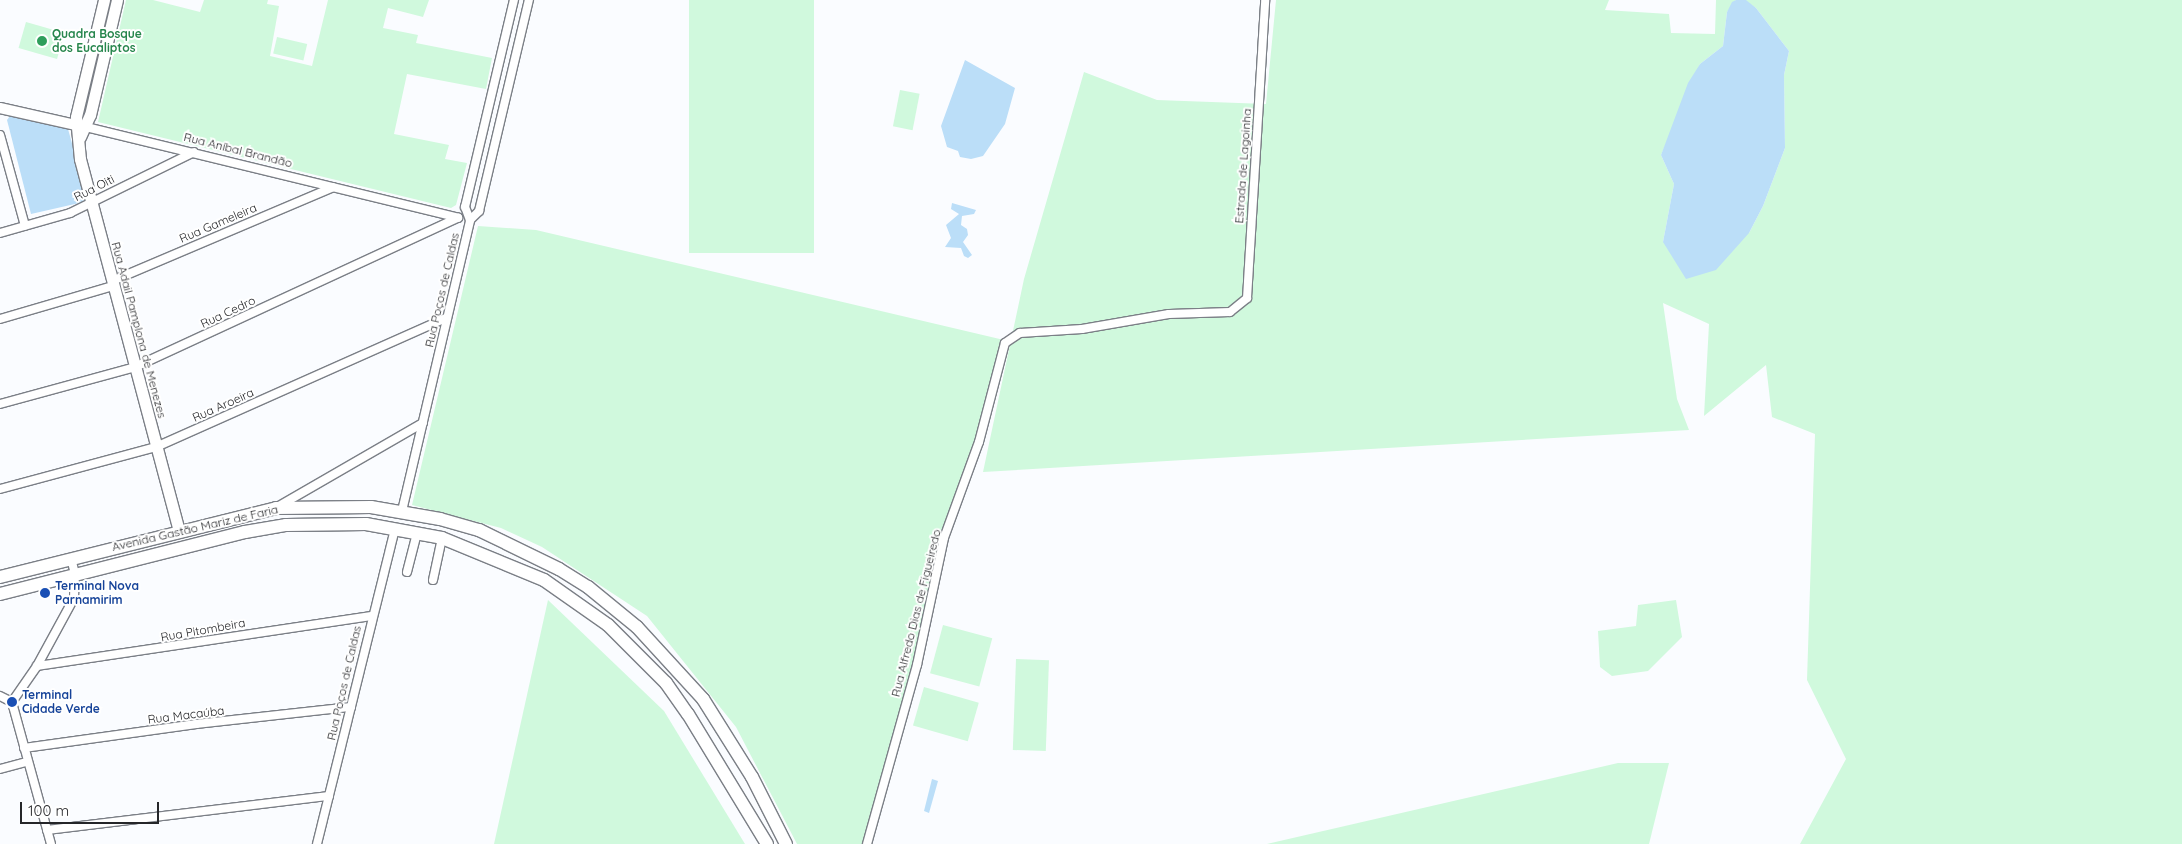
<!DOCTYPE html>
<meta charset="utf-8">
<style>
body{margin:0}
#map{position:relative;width:2182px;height:844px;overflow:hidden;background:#fafcff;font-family:Quicksand,sans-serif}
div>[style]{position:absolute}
.green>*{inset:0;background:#d0f9dd;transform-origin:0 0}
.water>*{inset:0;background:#bbdef8}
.roads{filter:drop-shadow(1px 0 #7b7f86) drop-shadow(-1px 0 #7b7f86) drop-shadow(0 1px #7b7f86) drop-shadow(0 -1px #7b7f86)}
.minor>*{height:8px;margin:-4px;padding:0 4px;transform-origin:4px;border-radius:4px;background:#fff}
.tertiary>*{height:10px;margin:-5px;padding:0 5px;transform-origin:5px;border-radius:5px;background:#fff}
.secondary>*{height:11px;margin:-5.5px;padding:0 5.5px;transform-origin:5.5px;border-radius:5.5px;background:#fff}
.primary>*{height:12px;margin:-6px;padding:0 6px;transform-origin:6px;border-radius:6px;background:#fff}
.dots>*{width:14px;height:14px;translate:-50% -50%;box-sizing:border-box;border:2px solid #fff;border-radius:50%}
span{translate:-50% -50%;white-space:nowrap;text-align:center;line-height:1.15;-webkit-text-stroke:4px #fff;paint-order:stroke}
.leisure-label{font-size:12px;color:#27864d;font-weight:700}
.left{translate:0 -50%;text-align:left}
.street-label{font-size:12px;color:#252629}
.transit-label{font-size:12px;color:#164399;font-weight:700}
.scale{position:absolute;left:20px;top:802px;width:139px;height:22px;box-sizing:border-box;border:2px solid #252629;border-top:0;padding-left:6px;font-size:15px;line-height:18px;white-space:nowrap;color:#252629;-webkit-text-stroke:4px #fff;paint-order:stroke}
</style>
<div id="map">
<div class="green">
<i style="clip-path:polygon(126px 0,153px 0,200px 12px,204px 0,268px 0,267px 4px,279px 6px,270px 56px,312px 66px,328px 0,429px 0,423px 17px,388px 8px,383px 28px,418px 35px,416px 43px,492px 58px,486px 89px,407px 74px,394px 134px,449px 145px,445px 159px,467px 163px,456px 205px,451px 208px,98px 122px)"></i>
<i style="left:689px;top:0;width:125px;height:253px"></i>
<i style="clip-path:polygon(1276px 0,1609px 0,1605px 10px,1669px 14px,1671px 33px,1715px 34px,1716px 0,1736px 0,1727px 12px,1723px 46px,1700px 64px,1661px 155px,1674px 184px,1663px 242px,1749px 233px,1763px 206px,1785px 148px,1784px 75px,1789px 51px,1756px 8px,1744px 0,2182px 0,2182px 844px,1800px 844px,1846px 759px,1807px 680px,1815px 434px,1772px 417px,1766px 365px,1704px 416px,1709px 324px,1663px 303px,1677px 399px,1689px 430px,983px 472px,1024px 279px,1084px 72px,1157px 100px,1266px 104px)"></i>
<i style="left:26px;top:22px;width:40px;height:27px;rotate:16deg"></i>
<i style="left:277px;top:37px;width:31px;height:17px;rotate:13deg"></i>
<i style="left:900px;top:90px;width:20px;height:37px;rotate:11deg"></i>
<i style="clip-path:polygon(478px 226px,536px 230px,1004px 340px,862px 844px,797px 844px,736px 727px,647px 616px,542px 547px,501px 528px,412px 505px)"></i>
<i style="clip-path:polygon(548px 600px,664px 711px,745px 844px,494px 844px)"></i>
<i style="clip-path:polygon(1676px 600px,1682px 637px,1648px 671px,1612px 676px,1600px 667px,1598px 631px,1636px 626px,1638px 605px)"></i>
<i style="left:943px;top:625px;width:51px;height:50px;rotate:15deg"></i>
<i style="left:1016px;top:659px;width:33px;height:91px;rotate:2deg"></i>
<i style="left:924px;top:687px;width:57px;height:40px;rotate:16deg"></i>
<i style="clip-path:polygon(1618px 763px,1669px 763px,1649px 844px,1267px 844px)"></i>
</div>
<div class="water">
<i style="clip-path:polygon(1736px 0,1746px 0,1756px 8px,1789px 51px,1784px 75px,1785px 148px,1763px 206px,1749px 233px,1716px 270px,1686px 279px,1663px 242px,1674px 184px,1661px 155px,1688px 83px,1700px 64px,1723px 46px,1727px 12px,1732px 2px)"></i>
<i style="clip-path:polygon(965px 60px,1015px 88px,1005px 124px,983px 156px,971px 159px,960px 157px,958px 151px,947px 147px,941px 126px)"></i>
<i style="clip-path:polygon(10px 116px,68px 129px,88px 201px,31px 214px,7px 120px)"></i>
<i style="clip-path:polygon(952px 203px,976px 210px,974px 214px,962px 216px,961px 225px,967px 229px,968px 235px,963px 242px,972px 255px,968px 258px,964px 256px,961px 248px,945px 247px,951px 238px,946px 225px,959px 214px,951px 209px)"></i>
<i style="clip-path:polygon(932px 779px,938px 781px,929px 813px,924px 811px)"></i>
</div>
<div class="roads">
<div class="minor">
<i style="left:86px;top:127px;width:383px;rotate:13.7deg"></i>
<i style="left:0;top:135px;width:94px;rotate:74.6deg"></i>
<i style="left:470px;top:220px;width:14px;rotate:-111deg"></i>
<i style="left:465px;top:207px;width:213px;rotate:-76.7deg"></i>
<i style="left:0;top:233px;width:73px;rotate:-15.9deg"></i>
<i style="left:70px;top:213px;width:138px;rotate:-26.2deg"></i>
<i style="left:112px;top:281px;width:240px;rotate:-23deg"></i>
<i style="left:0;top:319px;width:118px;rotate:-16.3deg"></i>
<i style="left:0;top:404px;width:140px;rotate:-15.3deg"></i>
<i style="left:135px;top:367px;width:356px;rotate:-24.8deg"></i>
<i style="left:0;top:489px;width:162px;rotate:-15.1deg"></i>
<i style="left:156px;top:447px;width:317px;rotate:-24deg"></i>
<i style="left:279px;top:506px;width:166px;rotate:-30deg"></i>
<i style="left:402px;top:511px;width:299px;rotate:-76.8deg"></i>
<i style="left:470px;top:220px;width:13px;rotate:-45deg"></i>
<i style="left:479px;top:211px;width:217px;rotate:-76.7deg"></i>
<i style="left:407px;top:572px;width:40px;rotate:-75.6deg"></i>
<i style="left:433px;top:580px;width:43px;rotate:-77.9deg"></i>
<i style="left:37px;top:666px;width:339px;rotate:-8.5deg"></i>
<i style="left:0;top:696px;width:13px;rotate:27deg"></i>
<i style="left:24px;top:748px;width:174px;rotate:-7.9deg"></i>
<i style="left:196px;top:724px;width:156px;rotate:-6.3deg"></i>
<i style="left:0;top:769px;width:28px;rotate:-15deg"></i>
<i style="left:47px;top:830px;width:284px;rotate:-6.9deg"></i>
<i style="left:51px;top:844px;width:147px;rotate:-105.4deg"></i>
<i style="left:12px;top:702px;width:44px;rotate:-55.2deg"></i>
<i style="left:37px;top:666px;width:77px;rotate:-61.4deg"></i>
<i style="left:74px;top:598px;width:24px;rotate:-88deg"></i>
<i style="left:75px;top:574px;width:16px;rotate:-104deg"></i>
<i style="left:317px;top:844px;width:325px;rotate:-76.1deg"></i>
<i style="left:867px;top:844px;width:186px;rotate:-74.4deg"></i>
<i style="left:917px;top:665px;width:130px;rotate:-78deg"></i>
<i style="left:944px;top:538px;width:102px;rotate:-70deg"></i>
<i style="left:979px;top:442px;width:102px;rotate:-75.3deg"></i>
<i style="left:1005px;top:343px;width:18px;rotate:-34deg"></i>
<i style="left:1020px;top:333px;width:62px;rotate:-3.7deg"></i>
<i style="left:1082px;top:329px;width:88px;rotate:-9.8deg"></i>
<i style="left:1169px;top:314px;width:61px;rotate:-1.9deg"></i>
<i style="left:1230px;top:312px;width:22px;rotate:-39deg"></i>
<i style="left:1247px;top:298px;width:299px;rotate:-86.5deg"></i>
</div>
<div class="tertiary">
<i style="left:0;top:108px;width:86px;rotate:12.7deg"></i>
</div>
<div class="secondary">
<i style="left:104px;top:0;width:120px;rotate:103.5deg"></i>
<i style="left:76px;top:117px;width:42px;rotate:84.6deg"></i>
<i style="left:80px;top:159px;width:384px;rotate:75.1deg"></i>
<i style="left:80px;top:137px;width:24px;rotate:-66deg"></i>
<i style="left:90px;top:115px;width:118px;rotate:-76.8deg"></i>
</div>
<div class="primary">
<i style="left:0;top:577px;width:284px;rotate:-14deg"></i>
<i style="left:276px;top:508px;width:95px;rotate:-0.6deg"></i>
<i style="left:371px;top:507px;width:70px;rotate:9.9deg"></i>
<i style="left:440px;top:519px;width:41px;rotate:15.8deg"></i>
<i style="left:479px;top:530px;width:89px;rotate:26deg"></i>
<i style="left:559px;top:569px;width:34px;rotate:32deg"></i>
<i style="left:588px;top:587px;width:63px;rotate:39.2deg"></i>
<i style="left:637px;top:627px;width:98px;rotate:47.5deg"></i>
<i style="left:703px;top:699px;width:92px;rotate:57.9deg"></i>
<i style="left:752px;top:777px;width:75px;rotate:63.1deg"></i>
<i style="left:0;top:594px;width:253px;rotate:-14.2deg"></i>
<i style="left:245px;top:532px;width:42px;rotate:-9.7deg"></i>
<i style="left:286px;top:525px;width:80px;rotate:-0.7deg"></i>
<i style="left:366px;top:524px;width:77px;rotate:10.4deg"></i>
<i style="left:442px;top:538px;width:110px;rotate:22.4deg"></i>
<i style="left:544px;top:580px;width:78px;rotate:35.1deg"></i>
<i style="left:608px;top:625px;width:82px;rotate:45deg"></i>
<i style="left:666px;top:683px;width:38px;rotate:55deg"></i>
<i style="left:688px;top:714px;width:152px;rotate:58.7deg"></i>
</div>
</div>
<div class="dots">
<i style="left:42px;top:41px;background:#2e9e5b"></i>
<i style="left:45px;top:593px;background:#1a4fb4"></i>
<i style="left:12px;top:702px;background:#1a4fb4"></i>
</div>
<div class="leisure-label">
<span class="left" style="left:52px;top:41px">Quadra Bosque<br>dos Eucaliptos</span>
</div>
<div class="street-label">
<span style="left:238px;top:150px;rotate:14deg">Rua Aníbal Brandão</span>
<span style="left:1243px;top:166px;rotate:-86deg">Estrada de Lagoinha</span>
<span style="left:94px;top:188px;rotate:-27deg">Rua Oiti</span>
<span style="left:218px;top:223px;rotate:-23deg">Rua Gameleira</span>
<span style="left:442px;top:290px;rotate:-77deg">Rua Poços de Caldas</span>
<span style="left:228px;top:312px;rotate:-25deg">Rua Cedro</span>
<span style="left:139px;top:330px;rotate:75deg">Rua Adail Pamplona de Menezes</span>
<span style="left:223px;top:405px;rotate:-24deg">Rua Aroeira</span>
<span style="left:195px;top:528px;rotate:-13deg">Avenida Gastão Mariz de Faria</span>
<span style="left:916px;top:613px;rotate:-76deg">Rua Alfredo Dias de Figueiredo</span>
<span style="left:203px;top:630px;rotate:-10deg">Rua Pitombeira</span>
<span style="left:344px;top:683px;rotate:-77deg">Rua Poços de Caldas</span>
<span style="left:186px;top:715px;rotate:-7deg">Rua Macaúba</span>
</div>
<div class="transit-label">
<span class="left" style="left:55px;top:593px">Terminal Nova<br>Parnamirim</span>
<span class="left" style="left:22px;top:702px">Terminal<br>Cidade Verde</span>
</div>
<div class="scale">100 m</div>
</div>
